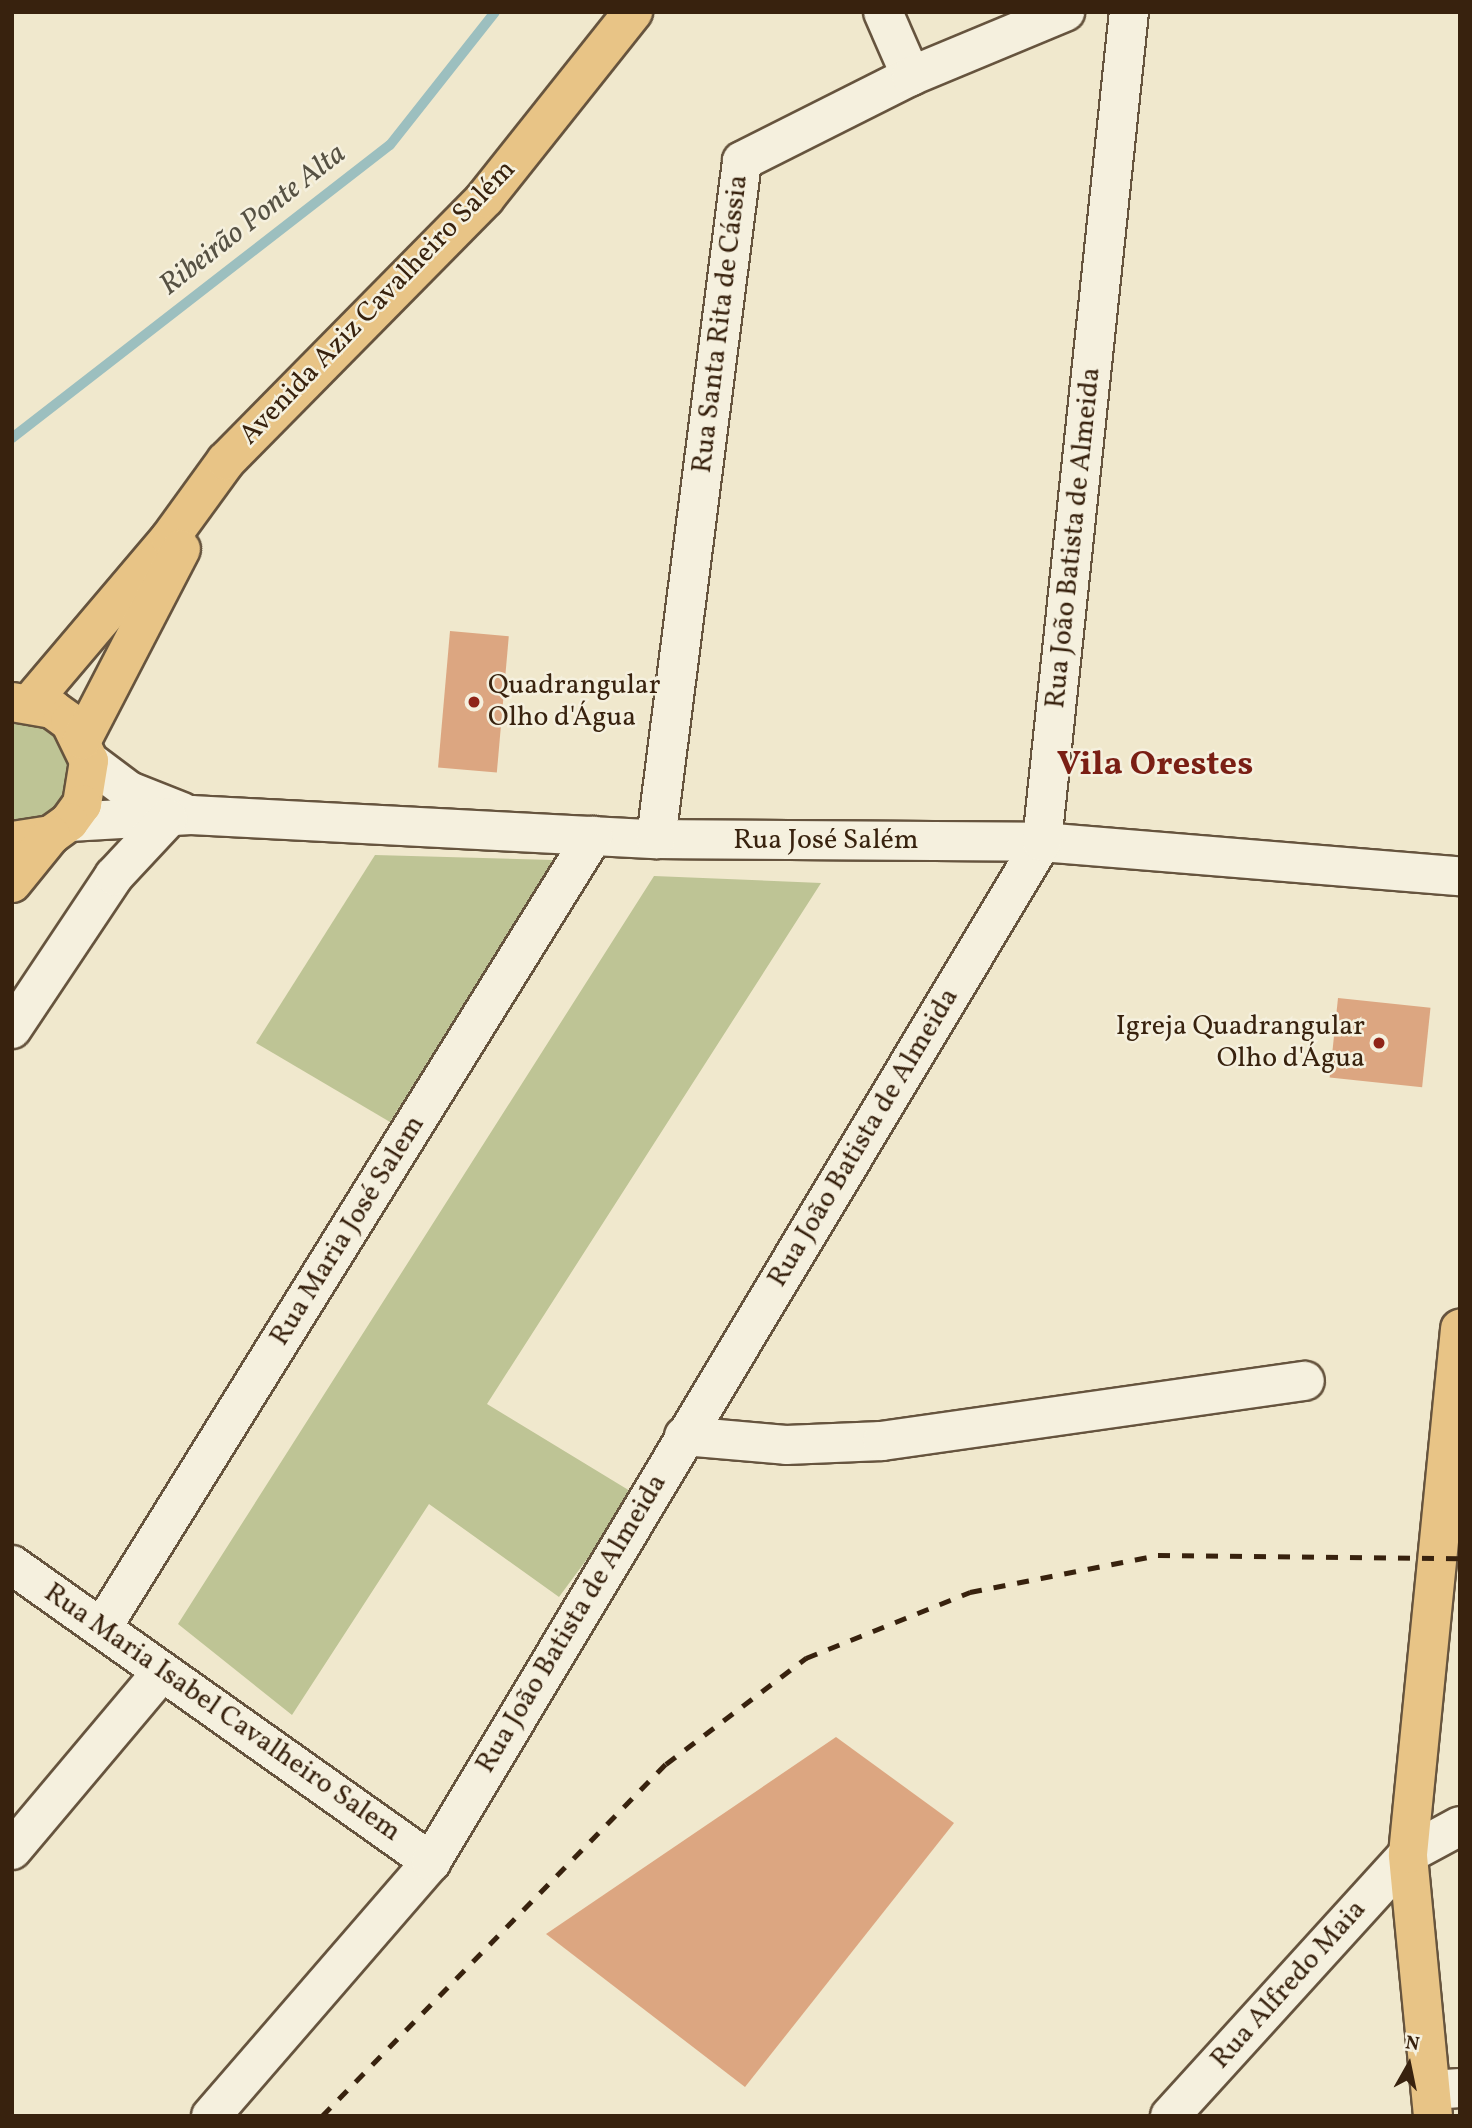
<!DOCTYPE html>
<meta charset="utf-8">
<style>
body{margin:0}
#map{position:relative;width:1472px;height:2128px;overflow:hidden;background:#f0e8cd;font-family:Vollkorn,serif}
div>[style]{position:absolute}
.green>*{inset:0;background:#bec495}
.stream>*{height:10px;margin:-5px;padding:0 5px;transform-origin:5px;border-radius:5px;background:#9cbfbf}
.building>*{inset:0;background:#dca681;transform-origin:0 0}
.roads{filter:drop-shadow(2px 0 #66543e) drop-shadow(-2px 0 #66543e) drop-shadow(0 2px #66543e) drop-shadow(0 -2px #66543e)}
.minor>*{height:38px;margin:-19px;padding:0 19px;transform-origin:19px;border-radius:19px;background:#f5f0de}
.major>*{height:38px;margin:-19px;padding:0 19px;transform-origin:19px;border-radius:19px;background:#e8c486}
.rail>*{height:5px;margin-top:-2.5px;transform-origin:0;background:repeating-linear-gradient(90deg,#38220e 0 12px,transparent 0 24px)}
.dots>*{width:19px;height:19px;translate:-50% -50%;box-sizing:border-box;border:4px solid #f5f0de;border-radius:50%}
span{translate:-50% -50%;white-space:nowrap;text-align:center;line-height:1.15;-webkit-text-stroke:5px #f5f0de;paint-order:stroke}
.street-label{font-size:28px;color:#38220e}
.poi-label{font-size:28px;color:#38220e}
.left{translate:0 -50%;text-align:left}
.right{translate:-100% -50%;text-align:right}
.water-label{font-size:30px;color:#565143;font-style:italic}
.district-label{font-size:35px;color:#7a1f14;font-weight:700}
.frame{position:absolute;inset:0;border:14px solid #38220e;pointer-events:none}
.north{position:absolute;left:1374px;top:2030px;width:70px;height:70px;-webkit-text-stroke:5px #f5f0de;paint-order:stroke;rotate:9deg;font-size:19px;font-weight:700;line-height:28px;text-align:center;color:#38220e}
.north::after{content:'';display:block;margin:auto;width:24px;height:32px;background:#38220e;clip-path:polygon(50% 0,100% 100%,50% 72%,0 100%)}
</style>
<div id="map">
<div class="green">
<i style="clip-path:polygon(12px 716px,49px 724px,72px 752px,73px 789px,51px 818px,12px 827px)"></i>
<i style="clip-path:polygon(375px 855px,553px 860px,390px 1122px,256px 1043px)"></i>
<i style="clip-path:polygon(654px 876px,821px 883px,487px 1404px,635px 1494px,559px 1597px,429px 1504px,292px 1715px,178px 1624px)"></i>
</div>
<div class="stream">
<i style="left:12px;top:438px;width:478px;rotate:-37.8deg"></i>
<i style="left:390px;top:145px;width:169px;rotate:-51.7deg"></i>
</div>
<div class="building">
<i style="left:450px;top:631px;width:59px;height:137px;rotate:5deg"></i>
<i style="left:1338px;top:998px;width:93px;height:80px;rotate:6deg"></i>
<i style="clip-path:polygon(836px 1737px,954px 1823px,745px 2087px,546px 1934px)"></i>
</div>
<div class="roads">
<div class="minor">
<i style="left:883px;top:12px;width:70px;rotate:66.4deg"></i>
<i style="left:89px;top:761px;width:50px;rotate:36.9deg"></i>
<i style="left:129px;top:791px;width:57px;rotate:21.6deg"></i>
<i style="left:69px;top:822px;width:122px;rotate:-3.3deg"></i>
<i style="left:191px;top:815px;width:466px;rotate:3deg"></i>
<i style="left:656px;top:839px;width:386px;rotate:0.4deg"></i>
<i style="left:1042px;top:842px;width:419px;rotate:4.7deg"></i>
<i style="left:656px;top:839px;width:683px;rotate:-82.77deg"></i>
<i style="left:742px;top:161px;width:189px;rotate:-26.7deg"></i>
<i style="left:911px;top:76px;width:167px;rotate:-22.6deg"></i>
<i style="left:12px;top:1029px;width:184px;rotate:-56.3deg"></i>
<i style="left:114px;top:876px;width:79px;rotate:-47deg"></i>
<i style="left:684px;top:1436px;width:102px;rotate:5deg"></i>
<i style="left:786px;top:1445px;width:96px;rotate:-2.4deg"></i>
<i style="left:882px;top:1441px;width:427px;rotate:-8.1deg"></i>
<i style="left:12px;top:1565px;width:514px;rotate:35.33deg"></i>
<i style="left:103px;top:1626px;width:930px;rotate:-58.19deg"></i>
<i style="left:12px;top:1850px;width:231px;rotate:-49.9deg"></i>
<i style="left:1432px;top:2090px;width:28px;rotate:-4deg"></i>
<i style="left:211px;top:2116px;width:336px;rotate:-49.1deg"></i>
<i style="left:431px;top:1862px;width:1189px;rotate:-59.08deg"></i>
<i style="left:1042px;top:842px;width:835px;rotate:-84.02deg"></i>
<i style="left:1170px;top:2116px;width:354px;rotate:-47.7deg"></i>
<i style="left:1408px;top:1854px;width:59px;rotate:-28.3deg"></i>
</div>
<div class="major">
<i style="left:12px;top:702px;width:41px;rotate:9.9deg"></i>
<i style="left:52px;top:709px;width:22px;rotate:36deg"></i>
<i style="left:70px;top:722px;width:43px;rotate:64deg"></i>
<i style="left:89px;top:761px;width:44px;rotate:99.2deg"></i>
<i style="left:82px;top:804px;width:22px;rotate:126deg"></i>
<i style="left:69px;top:822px;width:22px;rotate:144deg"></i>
<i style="left:51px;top:835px;width:39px;rotate:171deg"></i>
<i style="left:31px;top:702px;width:215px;rotate:-49.7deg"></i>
<i style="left:170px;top:538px;width:95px;rotate:-54deg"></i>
<i style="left:226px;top:461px;width:369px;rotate:-45.4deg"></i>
<i style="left:485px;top:198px;width:238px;rotate:-51.5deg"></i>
<i style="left:82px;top:740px;width:215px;rotate:-62.6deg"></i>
<i style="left:12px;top:883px;width:62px;rotate:-50.9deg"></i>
<i style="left:1433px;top:2116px;width:263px;rotate:-95.5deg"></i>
<i style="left:1408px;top:1854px;width:528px;rotate:-84.34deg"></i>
</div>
</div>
<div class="rail">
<i style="left:322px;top:2116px;width:492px;rotate:-45.7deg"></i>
<i style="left:666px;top:1764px;width:176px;rotate:-37.1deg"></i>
<i style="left:806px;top:1658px;width:177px;rotate:-21.9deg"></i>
<i style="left:970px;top:1592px;width:192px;rotate:-11.1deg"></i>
<i style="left:1158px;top:1555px;width:302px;rotate:0.6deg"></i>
</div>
<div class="dots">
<i style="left:474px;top:702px;background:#8f2418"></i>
<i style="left:1379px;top:1043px;background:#8f2418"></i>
</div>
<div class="street-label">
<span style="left:378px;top:303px;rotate:-46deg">Avenida Aziz Cavalheiro Salém</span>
<span style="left:721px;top:324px;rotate:-83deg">Rua Santa Rita de Cássia</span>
<span style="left:1074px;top:538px;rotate:-84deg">Rua João Batista de Almeida</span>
<span style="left:826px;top:841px">Rua José Salém</span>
<span style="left:864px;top:1138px;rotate:-59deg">Rua João Batista de Almeida</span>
<span style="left:348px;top:1231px;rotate:-58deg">Rua Maria José Salem</span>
<span style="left:572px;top:1624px;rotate:-59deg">Rua João Batista de Almeida</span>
<span style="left:222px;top:1713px;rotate:35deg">Rua Maria Isabel Cavalheiro Salem</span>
<span style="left:1289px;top:1985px;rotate:-48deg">Rua Alfredo Maia</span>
</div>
<div class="poi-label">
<span class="left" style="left:488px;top:702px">Quadrangular<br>Olho d'Água</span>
<span class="right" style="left:1365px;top:1043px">Igreja Quadrangular<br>Olho d'Água</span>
</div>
<div class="water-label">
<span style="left:253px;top:220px;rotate:-38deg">Ribeirão Ponte Alta</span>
</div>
<div class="district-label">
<span style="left:1155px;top:765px">Vila Orestes</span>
</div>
<div class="frame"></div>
<div class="north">N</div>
</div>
